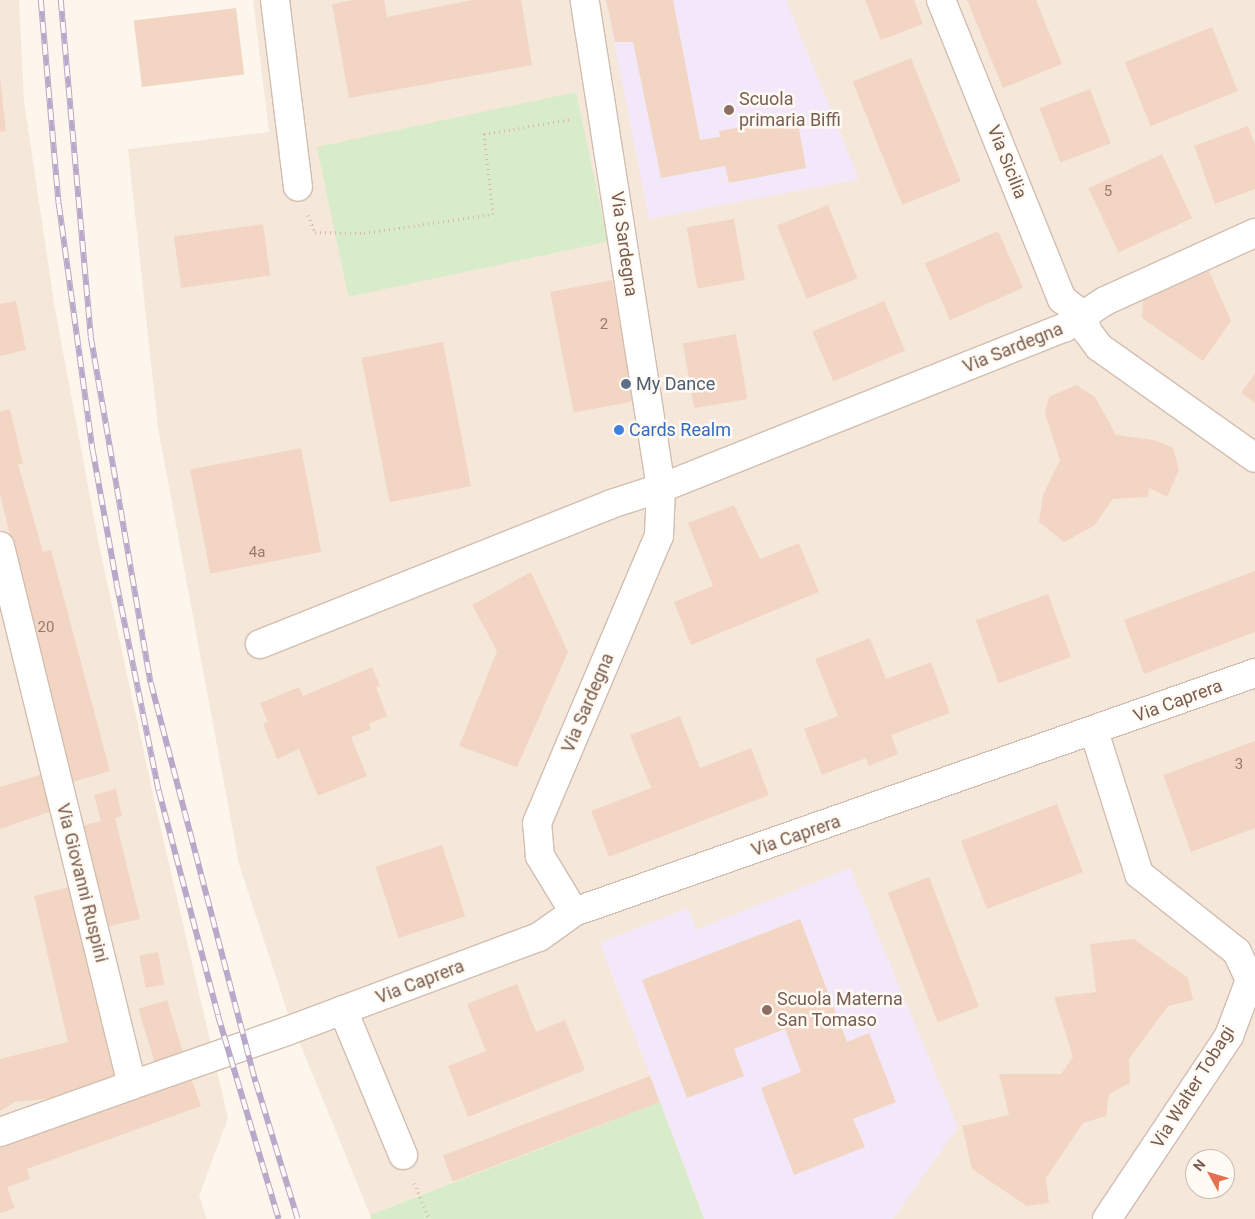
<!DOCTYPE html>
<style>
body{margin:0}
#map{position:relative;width:1255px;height:1219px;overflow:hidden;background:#fdf6ec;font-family:Roboto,sans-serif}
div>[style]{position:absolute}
.residential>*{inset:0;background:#f5e8da}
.education>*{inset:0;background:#f3e8fa}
.green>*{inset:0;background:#d8ecc9;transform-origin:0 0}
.building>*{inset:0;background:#f3d5c3;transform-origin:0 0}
.path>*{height:3px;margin-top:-1.5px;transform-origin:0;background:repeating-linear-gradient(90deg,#d9b8a5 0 1px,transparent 0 5px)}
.roads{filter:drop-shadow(1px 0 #d1beb0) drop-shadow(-1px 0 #d1beb0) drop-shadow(0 1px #d1beb0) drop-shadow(0 -1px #d1beb0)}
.street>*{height:28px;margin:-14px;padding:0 14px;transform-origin:14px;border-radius:14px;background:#fff}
.rail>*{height:5.5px;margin-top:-2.75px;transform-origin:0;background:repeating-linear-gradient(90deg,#fffaf3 0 11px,#b9a8c9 0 22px);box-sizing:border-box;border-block:1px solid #b9a8c9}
.dots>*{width:14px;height:14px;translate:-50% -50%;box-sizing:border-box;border:2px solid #fffaf3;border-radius:50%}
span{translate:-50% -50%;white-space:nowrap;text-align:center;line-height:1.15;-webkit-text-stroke:5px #fffaf3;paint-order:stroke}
.number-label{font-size:15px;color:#987a6a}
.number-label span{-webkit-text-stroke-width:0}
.education-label{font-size:18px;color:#785e54}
.left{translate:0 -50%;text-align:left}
.street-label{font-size:18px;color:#7a5c4d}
.service-label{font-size:18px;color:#4e5e75}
.shop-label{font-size:18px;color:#366cbe}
.north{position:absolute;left:1185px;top:1149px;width:50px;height:50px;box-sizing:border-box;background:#fffaf3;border:1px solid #cabbb1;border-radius:50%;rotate:309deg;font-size:14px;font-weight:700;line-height:20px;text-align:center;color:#7a5c4d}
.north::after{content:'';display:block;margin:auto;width:18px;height:22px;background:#e76f51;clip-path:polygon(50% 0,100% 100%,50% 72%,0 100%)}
</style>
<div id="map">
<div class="residential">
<i style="clip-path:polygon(0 0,19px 0,24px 101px,55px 309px,100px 550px,156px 808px,228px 1118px,199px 1196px,207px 1219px,0 1219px)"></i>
<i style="clip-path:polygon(evenodd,253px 0,1255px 0,1255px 1219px,704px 1219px,659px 1102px,370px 1215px,288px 1014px,239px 864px,158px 428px,128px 149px,269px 132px,253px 0,1195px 1159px,1225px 1159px,1225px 1189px,1195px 1189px,1195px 1159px)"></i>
</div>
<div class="education">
<i style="clip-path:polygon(606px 0,786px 0,859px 179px,649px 219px)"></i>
<i style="clip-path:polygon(850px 868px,958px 1127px,893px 1219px,704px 1219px,600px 943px,688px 908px,696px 930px)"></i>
</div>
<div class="green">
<i style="left:576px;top:92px;width:153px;height:265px;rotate:78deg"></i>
<i style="clip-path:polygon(660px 1102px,704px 1219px,371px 1219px,370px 1215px)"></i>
</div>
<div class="building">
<i style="clip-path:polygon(353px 0,384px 0,387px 17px,472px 0,521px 0,532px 65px,349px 98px,332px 4px)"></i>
<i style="clip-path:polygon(606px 0,673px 0,700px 140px,720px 137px,719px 131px,797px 117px,806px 168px,729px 183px,725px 166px,661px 178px,633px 42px,615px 42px)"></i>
<i style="clip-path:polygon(865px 0,914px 0,923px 24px,881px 40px)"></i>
<i style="clip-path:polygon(967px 0,1036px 0,1062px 64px,1003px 88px)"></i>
<i style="left:236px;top:8px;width:67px;height:103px;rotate:83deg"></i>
<i style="left:1212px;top:27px;width:69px;height:94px;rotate:68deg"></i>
<i style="left:911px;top:58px;width:133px;height:63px;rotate:68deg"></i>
<i style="clip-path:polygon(0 78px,6px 131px,0 132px)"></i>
<i style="left:1090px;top:89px;width:58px;height:54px;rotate:69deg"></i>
<i style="clip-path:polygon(1248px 126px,1255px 145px,1255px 189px,1215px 204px,1194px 146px)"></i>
<i style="left:1162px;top:154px;width:71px;height:81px;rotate:65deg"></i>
<i style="left:828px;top:205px;width:79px;height:55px;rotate:68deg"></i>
<i style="left:734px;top:219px;width:62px;height:48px;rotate:80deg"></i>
<i style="left:263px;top:224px;width:52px;height:90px;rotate:82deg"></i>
<i style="left:998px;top:231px;width:62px;height:80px;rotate:66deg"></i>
<i style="clip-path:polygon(1209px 271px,1231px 321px,1203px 361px,1142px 318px,1143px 300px)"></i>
<i style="left:612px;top:280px;width:123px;height:63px;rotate:79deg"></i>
<i style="clip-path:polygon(16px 301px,26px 350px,0 356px,0 304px)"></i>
<i style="left:884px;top:301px;width:54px;height:78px;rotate:67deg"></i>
<i style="left:736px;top:334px;width:66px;height:54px;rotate:80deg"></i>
<i style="left:443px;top:342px;width:147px;height:83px;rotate:79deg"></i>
<i style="clip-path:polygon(1255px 373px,1255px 403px,1241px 393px)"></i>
<i style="clip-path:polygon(1076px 385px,1095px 397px,1116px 435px,1154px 440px,1173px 448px,1179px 470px,1167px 497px,1149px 488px,1148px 497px,1113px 499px,1094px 526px,1064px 542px,1039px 522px,1043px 495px,1060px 460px,1045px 413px,1049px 397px)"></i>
<i style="clip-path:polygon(10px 409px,23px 464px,18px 464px,43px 552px,51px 550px,110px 771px,69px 783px,0 494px,0 412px)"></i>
<i style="left:301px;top:448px;width:106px;height:113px;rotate:79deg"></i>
<i style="clip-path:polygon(734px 505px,760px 559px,799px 543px,819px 592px,691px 645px,674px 602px,713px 586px,688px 523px)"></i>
<i style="clip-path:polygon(1255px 571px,1255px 632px,1144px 674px,1124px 620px)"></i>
<i style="clip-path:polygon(531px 572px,568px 652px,517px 767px,459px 746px,497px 651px,472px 605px)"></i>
<i style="left:1048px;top:594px;width:67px;height:77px;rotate:70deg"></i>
<i style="clip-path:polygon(870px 638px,886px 679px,931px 662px,950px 713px,891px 735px,898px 754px,869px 766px,866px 758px,822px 775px,804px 729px,838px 716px,815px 659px)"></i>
<i style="clip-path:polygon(372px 667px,380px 686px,376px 687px,387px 716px,369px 724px,371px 729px,351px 737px,367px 776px,318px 796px,299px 749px,277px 759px,263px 724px,268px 722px,260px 703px,299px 687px,303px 696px)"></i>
<i style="clip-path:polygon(680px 716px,700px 768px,751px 748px,769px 795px,609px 857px,591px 811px,651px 788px,630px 735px)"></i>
<i style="clip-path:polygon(1255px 741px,1255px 828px,1191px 852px,1163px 775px)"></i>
<i style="clip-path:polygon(43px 774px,52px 811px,0 829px,0 787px)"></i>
<i style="clip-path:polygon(116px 789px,122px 816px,115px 818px,140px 919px,106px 927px,81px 826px,101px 821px,94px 795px)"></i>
<i style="left:1057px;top:804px;width:73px;height:103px;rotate:69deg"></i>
<i style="left:442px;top:845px;width:75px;height:70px;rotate:72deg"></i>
<i style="left:929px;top:877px;width:139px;height:44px;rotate:69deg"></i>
<i style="clip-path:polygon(73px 886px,119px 1078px,55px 1098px,15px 1102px,0 1111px,0 1059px,68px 1042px,34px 896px)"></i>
<i style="clip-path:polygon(800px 919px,847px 1042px,869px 1033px,896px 1102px,853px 1119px,865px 1147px,794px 1175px,761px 1088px,801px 1072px,785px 1029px,734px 1049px,744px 1076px,687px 1098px,642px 980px)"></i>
<i style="clip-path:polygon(1134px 939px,1188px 978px,1193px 1000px,1168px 1006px,1129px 1059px,1130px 1083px,1109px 1094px,1106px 1116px,1083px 1123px,1046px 1178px,1049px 1203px,1027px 1206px,972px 1169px,962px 1126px,1009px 1115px,999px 1074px,1061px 1074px,1073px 1057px,1054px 997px,1096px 992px,1090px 944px)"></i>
<i style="left:158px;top:952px;width:33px;height:19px;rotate:79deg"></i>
<i style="clip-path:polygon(517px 984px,536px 1032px,565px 1020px,585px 1070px,468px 1117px,448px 1066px,486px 1051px,467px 1004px)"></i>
<i style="left:167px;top:1000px;width:58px;height:30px;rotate:73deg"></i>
<i style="left:650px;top:1076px;width:28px;height:222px;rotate:69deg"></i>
<i style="clip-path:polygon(191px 1078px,201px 1106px,27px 1169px,30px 1179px,7px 1187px,15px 1208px,0 1213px,0 1147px)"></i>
</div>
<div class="path">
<i style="left:308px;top:215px;width:18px;rotate:68deg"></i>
<i style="left:315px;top:232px;width:49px;rotate:1.2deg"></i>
<i style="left:364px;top:233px;width:130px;rotate:-8.4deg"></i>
<i style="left:493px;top:214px;width:81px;rotate:-96.4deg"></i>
<i style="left:484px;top:134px;width:89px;rotate:-9.7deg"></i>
<i style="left:414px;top:1183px;width:39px;rotate:67deg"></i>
</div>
<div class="roads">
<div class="street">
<i style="left:275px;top:0;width:188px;rotate:83deg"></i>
<i style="left:941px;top:0;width:323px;rotate:68deg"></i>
<i style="left:1062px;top:299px;width:28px;rotate:38deg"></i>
<i style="left:1084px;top:316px;width:15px;rotate:79deg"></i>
<i style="left:1087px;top:331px;width:20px;rotate:53deg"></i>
<i style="left:1099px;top:347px;width:191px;rotate:35.4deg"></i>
<i style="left:0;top:546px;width:555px;rotate:76.24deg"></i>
<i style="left:132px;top:1085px;width:140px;rotate:160.4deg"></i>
<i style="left:260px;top:644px;width:378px;rotate:-21.7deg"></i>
<i style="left:611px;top:504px;width:52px;rotate:-17.7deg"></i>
<i style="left:661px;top:488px;width:494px;rotate:-98.9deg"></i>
<i style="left:1094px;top:731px;width:150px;rotate:72.5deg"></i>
<i style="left:1139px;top:874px;width:125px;rotate:38.5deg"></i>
<i style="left:1237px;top:952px;width:31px;rotate:65deg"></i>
<i style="left:1250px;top:980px;width:60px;rotate:110.6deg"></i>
<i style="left:1229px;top:1036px;width:220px;rotate:123.7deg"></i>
<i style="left:574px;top:912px;width:66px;rotate:-121.3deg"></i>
<i style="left:540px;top:856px;width:33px;rotate:-95deg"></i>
<i style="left:537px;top:823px;width:312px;rotate:-67deg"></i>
<i style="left:659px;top:536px;width:48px;rotate:-87.6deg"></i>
<i style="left:661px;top:488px;width:434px;rotate:-21.7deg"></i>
<i style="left:1064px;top:328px;width:49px;rotate:-33.4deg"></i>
<i style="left:1105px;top:301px;width:165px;rotate:-24.4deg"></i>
<i style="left:343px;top:1010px;width:157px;rotate:67.5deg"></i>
<i style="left:132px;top:1085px;width:164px;rotate:-19.2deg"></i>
<i style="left:287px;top:1031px;width:269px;rotate:-20.5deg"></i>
<i style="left:539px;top:937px;width:43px;rotate:-35.5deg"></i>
<i style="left:574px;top:912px;width:722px;rotate:-19.34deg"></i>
</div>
</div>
<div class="rail">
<i style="left:41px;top:0;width:205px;rotate:85deg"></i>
<i style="left:59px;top:204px;width:249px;rotate:82.2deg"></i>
<i style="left:93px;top:451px;width:136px;rotate:79.8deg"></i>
<i style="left:117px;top:585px;width:210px;rotate:78.5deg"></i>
<i style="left:159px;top:791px;width:232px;rotate:75.2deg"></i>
<i style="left:218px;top:1015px;width:213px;rotate:73.4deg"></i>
<i style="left:61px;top:0;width:338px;rotate:84.9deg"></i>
<i style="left:91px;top:337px;width:351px;rotate:80.2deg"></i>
<i style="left:151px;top:683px;width:413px;rotate:75.3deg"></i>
<i style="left:256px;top:1082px;width:143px;rotate:73deg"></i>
</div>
<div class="dots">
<i style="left:729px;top:110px;background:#8d6e63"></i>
<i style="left:626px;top:384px;background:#5c6f8a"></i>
<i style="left:619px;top:430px;background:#3f7fe0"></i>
<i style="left:767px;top:1010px;background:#8d6e63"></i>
</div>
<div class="number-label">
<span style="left:1108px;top:192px">5</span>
<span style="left:604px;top:325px">2</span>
<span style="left:257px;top:553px">4a</span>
<span style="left:46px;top:628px">20</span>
<span style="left:1239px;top:765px">3</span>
</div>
<div class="education-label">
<span class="left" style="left:739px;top:110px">Scuola<br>primaria Biffi</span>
<span class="left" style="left:777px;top:1010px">Scuola Materna<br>San Tomaso</span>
</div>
<div class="street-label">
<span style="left:1007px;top:162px;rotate:68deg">Via Sicilia</span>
<span style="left:624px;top:244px;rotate:82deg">Via Sardegna</span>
<span style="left:1013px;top:348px;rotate:-22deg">Via Sardegna</span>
<span style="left:1178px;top:701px;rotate:-20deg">Via Caprera</span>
<span style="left:588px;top:703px;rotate:-67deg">Via Sardegna</span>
<span style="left:796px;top:836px;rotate:-19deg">Via Caprera</span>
<span style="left:82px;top:883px;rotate:76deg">Via Giovanni Ruspini</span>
<span style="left:420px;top:982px;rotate:-21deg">Via Caprera</span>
<span style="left:1193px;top:1087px;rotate:-58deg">Via Walter Tobagi</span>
</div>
<div class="service-label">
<span class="left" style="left:636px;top:384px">My Dance</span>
</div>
<div class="shop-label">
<span class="left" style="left:629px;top:430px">Cards Realm</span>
</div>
<div class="north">N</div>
</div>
